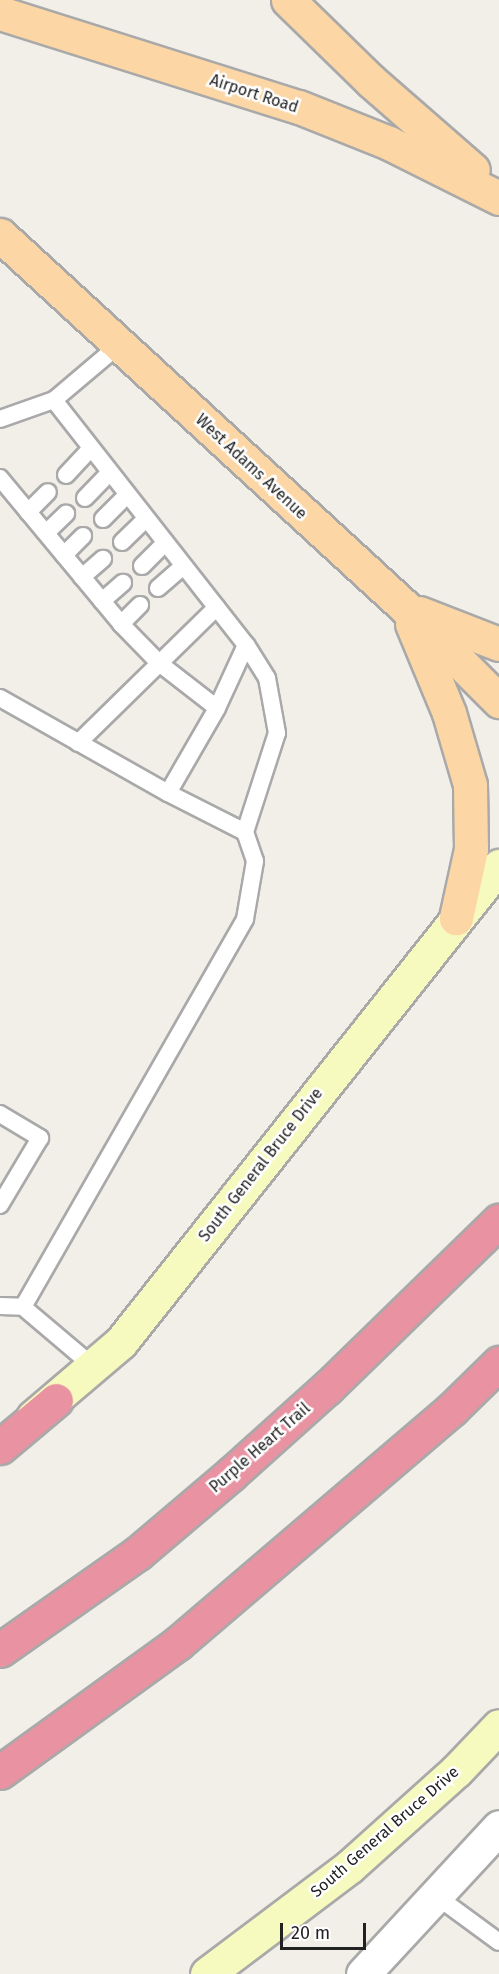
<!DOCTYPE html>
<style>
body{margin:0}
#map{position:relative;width:499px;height:1974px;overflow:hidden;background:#f2efe9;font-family:"Fira Sans",sans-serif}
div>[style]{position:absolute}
.roads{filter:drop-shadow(2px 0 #a9a9a9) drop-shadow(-2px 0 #a9a9a9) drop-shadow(0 2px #a9a9a9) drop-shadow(0 -2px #a9a9a9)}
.service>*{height:16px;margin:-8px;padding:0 8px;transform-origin:8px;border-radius:8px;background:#fff}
.minor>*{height:33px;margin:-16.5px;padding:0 16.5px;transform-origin:16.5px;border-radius:16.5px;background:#fff}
.secondary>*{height:33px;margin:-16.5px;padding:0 16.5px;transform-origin:16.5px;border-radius:16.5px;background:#f7fabf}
.primary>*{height:33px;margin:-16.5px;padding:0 16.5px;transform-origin:16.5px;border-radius:16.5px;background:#fcd6a4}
.motorway>*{height:33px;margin:-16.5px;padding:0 16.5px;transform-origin:16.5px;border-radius:16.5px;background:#e892a2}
span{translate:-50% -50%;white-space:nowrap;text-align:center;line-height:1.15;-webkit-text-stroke:5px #fff;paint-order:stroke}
.street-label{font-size:16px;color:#222}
.scale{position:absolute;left:280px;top:1923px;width:86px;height:27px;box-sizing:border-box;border:3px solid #222;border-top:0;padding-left:8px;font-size:18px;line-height:21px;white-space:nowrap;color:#222;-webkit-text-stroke:4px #fff;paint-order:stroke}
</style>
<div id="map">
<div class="roads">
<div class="service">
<i style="left:0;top:419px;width:57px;rotate:-19.4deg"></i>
<i style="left:54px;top:400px;width:85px;rotate:-40.2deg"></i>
<i style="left:66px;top:475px;width:35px;rotate:-47deg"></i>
<i style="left:0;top:478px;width:190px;rotate:50.3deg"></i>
<i style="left:121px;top:624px;width:54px;rotate:45.7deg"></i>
<i style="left:159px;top:663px;width:73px;rotate:37.8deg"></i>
<i style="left:85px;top:498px;width:35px;rotate:-46deg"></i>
<i style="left:28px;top:512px;width:28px;rotate:-45deg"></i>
<i style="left:103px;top:519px;width:34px;rotate:-45deg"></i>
<i style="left:46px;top:533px;width:28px;rotate:-44deg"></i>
<i style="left:122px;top:542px;width:33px;rotate:-44deg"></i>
<i style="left:64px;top:555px;width:27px;rotate:-45deg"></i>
<i style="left:142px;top:566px;width:33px;rotate:-45deg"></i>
<i style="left:82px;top:577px;width:28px;rotate:-41deg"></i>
<i style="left:158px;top:588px;width:33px;rotate:-41deg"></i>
<i style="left:102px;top:601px;width:28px;rotate:-41deg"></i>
<i style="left:121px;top:624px;width:27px;rotate:-45deg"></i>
<i style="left:0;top:698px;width:193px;rotate:29.5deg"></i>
<i style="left:78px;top:743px;width:194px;rotate:-44.4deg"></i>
<i style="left:245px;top:832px;width:86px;rotate:-153.1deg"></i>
<i style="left:168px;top:793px;width:98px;rotate:-60deg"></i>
<i style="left:217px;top:708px;width:69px;rotate:-65.3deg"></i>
<i style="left:0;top:1114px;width:47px;rotate:31deg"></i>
<i style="left:40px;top:1138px;width:78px;rotate:120.8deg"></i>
<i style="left:0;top:1306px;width:23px;rotate:2deg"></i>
<i style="left:23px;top:1307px;width:93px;rotate:40.2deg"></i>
<i style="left:23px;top:1307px;width:447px;rotate:-60.2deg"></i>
<i style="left:245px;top:919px;width:59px;rotate:-80.2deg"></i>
<i style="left:255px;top:861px;width:31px;rotate:-109deg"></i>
<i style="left:245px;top:832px;width:104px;rotate:-72.1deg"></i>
<i style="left:277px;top:733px;width:56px;rotate:-100.3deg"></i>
<i style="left:267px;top:678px;width:39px;rotate:-122deg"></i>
<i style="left:246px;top:645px;width:311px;rotate:-128.1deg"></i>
<i style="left:435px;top:1895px;width:79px;rotate:36.3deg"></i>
</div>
<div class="minor">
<i style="left:363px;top:1974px;width:200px;rotate:-47.2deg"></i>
</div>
<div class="secondary">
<i style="left:33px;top:1417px;width:116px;rotate:-40.4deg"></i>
<i style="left:121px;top:1342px;width:608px;rotate:-51.55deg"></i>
<i style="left:207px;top:1974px;width:178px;rotate:-37deg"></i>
<i style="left:349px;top:1867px;width:144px;rotate:-41.9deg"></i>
<i style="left:456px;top:1771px;width:62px;rotate:-46.3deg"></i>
</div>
<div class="primary">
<i style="left:288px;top:0;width:116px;rotate:44.3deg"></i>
<i style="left:371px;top:81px;width:135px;rotate:41.1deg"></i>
<i style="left:0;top:13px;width:313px;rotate:17.5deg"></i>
<i style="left:299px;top:107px;width:97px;rotate:21.8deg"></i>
<i style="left:389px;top:143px;width:123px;rotate:26.6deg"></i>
<i style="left:0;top:235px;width:551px;rotate:42.57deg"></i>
<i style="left:406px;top:608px;width:132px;rotate:45deg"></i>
<i style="left:419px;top:613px;width:86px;rotate:21.2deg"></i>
<i style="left:412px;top:624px;width:96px;rotate:67.4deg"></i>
<i style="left:449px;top:713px;width:75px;rotate:73.7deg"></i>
<i style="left:470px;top:785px;width:64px;rotate:89.1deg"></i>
<i style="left:471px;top:849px;width:71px;rotate:102.3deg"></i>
</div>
<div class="motorway">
<i style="left:0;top:1447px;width:73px;rotate:-40deg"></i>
<i style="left:0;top:1650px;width:169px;rotate:-35.1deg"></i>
<i style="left:138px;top:1553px;width:122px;rotate:-40.3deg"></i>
<i style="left:231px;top:1474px;width:129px;rotate:-41.9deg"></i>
<i style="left:327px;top:1388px;width:240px;rotate:-44.2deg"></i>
<i style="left:0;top:1772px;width:220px;rotate:-35.9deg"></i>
<i style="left:178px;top:1643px;width:360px;rotate:-40.5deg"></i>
<i style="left:452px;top:1409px;width:66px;rotate:-44.4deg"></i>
</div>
</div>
<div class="street-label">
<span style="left:254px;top:94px;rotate:18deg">Airport Road</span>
<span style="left:251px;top:467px;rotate:43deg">West Adams Avenue</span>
<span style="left:261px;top:1165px;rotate:-52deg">South General Bruce Drive</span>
<span style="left:260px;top:1448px;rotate:-41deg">Purple Heart Trail</span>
<span style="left:385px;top:1832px;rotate:-41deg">South General Bruce Drive</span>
</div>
<div class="scale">20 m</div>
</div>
